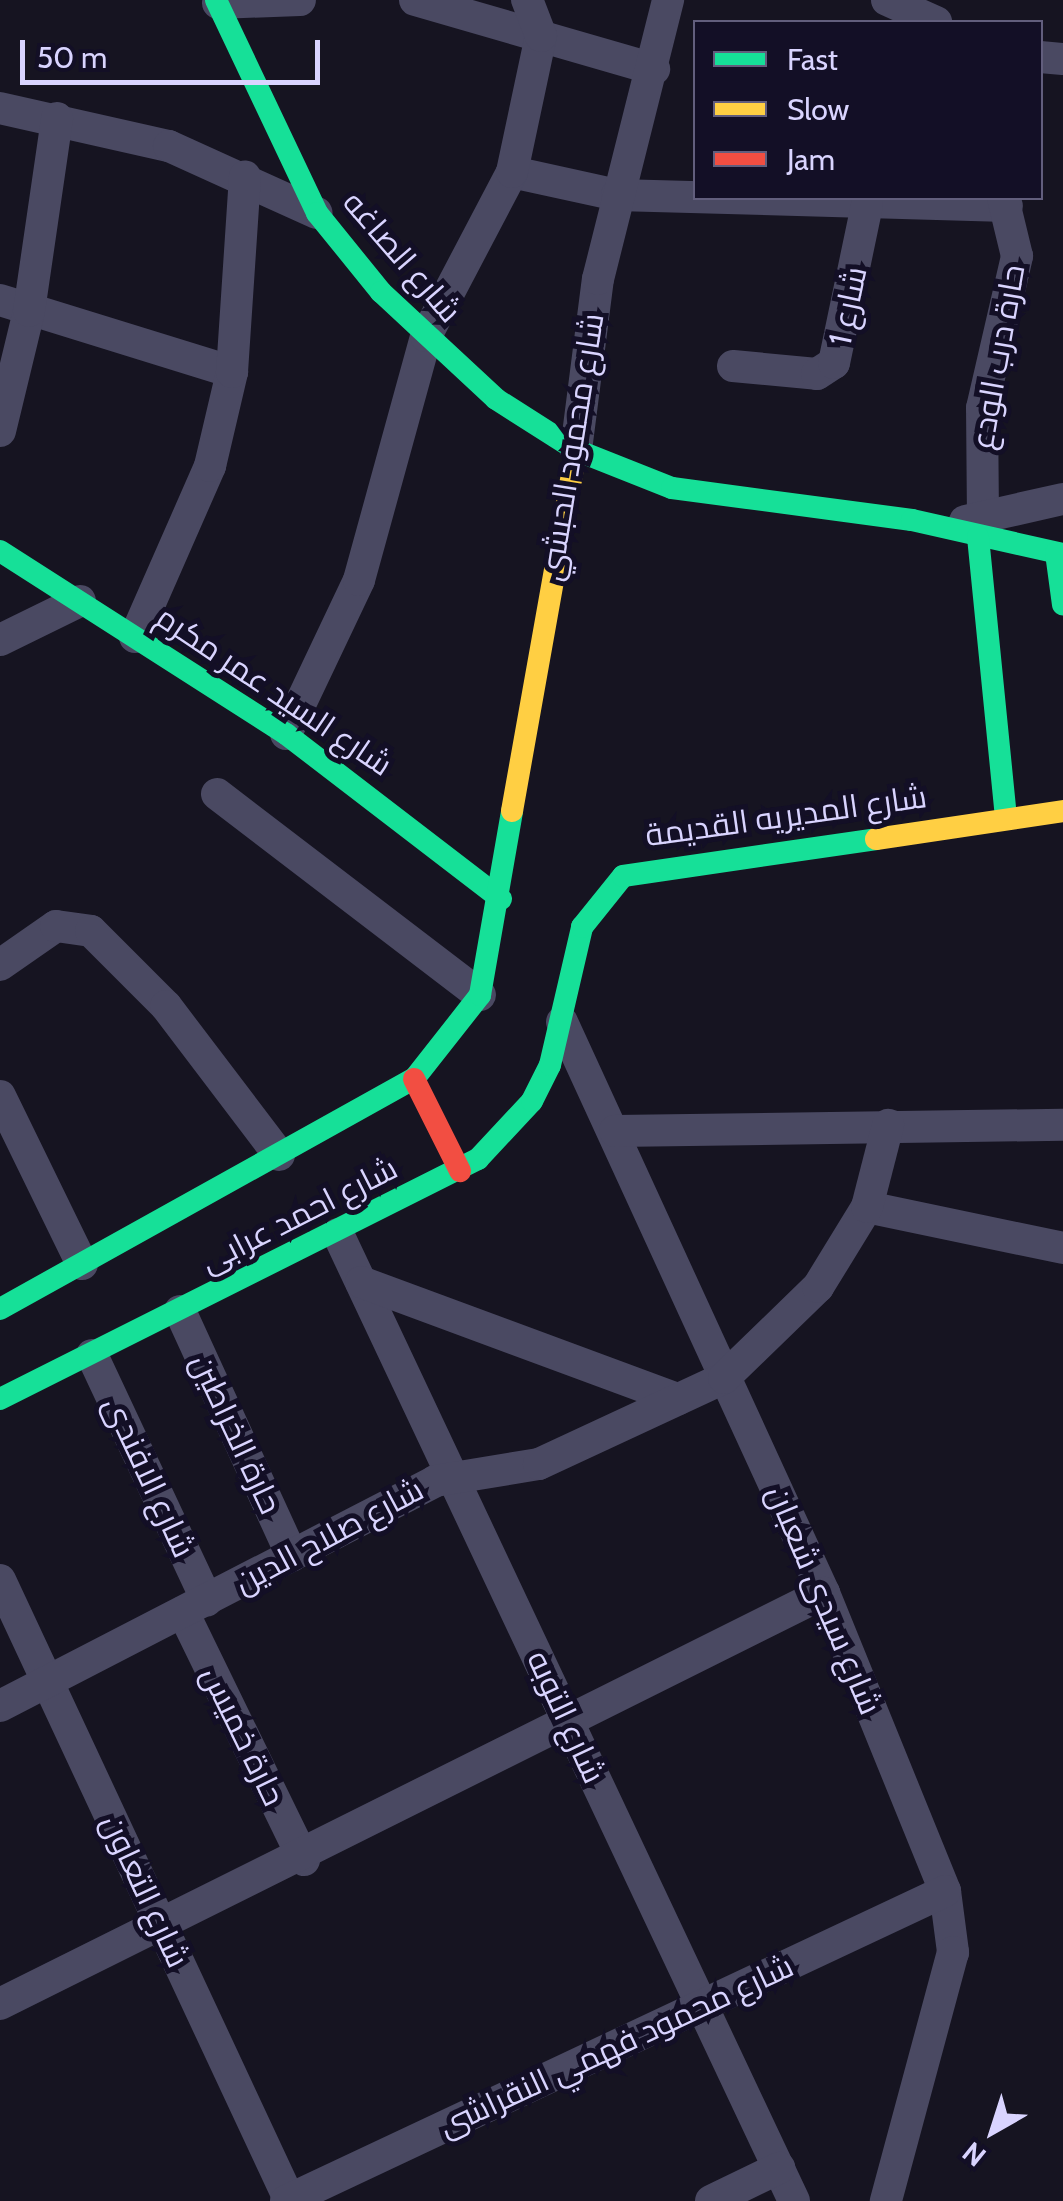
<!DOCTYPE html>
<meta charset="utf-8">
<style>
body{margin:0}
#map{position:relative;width:1063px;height:2201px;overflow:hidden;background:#161421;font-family:Cabin,Cairo,sans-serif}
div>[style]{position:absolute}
.street>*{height:32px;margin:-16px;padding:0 16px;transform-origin:16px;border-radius:16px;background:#4a4962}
.fast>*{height:22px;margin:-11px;padding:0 11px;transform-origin:11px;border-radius:11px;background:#16e098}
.slow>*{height:22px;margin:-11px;padding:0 11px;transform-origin:11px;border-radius:11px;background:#ffcf43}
.jam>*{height:22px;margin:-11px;padding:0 11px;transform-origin:11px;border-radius:11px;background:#f24e42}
span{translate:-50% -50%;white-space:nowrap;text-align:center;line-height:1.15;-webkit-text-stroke:10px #130f26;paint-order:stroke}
.street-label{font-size:32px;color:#d9d4ff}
.legend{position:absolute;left:693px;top:20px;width:350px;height:180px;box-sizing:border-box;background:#130f26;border:2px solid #625e7d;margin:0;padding:12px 18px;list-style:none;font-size:30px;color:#d9d4ff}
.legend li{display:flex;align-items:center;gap:20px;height:50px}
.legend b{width:50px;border:2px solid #625e7d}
.north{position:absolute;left:943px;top:2081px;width:100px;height:100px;-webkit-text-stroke:8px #130f26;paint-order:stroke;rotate:219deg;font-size:28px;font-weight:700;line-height:40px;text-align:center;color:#d9d4ff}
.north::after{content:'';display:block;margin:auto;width:35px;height:45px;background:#d9d4ff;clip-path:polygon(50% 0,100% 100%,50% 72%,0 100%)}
.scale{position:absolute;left:20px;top:40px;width:300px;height:45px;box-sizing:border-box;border:5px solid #d9d4ff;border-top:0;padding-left:12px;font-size:30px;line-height:35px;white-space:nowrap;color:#d9d4ff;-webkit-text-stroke:8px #130f26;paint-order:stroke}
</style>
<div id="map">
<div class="street">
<i style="left:415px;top:0;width:249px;rotate:16.1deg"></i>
<i style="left:887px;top:0;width:54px;rotate:24.2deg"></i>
<i style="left:218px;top:3px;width:82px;rotate:-2.1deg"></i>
<i style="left:1040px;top:57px;width:23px;rotate:5deg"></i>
<i style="left:0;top:108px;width:173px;rotate:12.7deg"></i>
<i style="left:169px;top:146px;width:162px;rotate:24.4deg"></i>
<i style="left:512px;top:172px;width:107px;rotate:12.4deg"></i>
<i style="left:617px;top:195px;width:390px;rotate:1.6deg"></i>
<i style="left:0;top:300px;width:243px;rotate:17.2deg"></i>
<i style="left:733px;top:366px;width:84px;rotate:5.4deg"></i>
<i style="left:817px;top:374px;width:20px;rotate:-33deg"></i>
<i style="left:834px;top:363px;width:161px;rotate:-78.2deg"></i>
<i style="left:0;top:431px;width:123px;rotate:-76.4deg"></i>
<i style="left:29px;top:311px;width:195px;rotate:-81.7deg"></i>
<i style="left:576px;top:450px;width:172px;rotate:-82.7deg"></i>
<i style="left:598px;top:279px;width:288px;rotate:-75.9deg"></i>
<i style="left:983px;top:519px;width:111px;rotate:-90.5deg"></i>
<i style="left:982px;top:408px;width:156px;rotate:-77deg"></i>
<i style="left:1017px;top:256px;width:60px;rotate:-103.6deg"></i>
<i style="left:965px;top:521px;width:100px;rotate:-12.7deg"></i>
<i style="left:135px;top:637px;width:187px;rotate:-66.3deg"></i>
<i style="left:210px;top:466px;width:97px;rotate:-76.8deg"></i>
<i style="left:232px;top:372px;width:196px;rotate:-86.2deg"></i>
<i style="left:0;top:640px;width:89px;rotate:-26deg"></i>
<i style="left:286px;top:734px;width:170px;rotate:-64.6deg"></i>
<i style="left:359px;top:580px;width:253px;rotate:-74.6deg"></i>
<i style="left:426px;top:336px;width:185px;rotate:-62.3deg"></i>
<i style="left:512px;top:172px;width:139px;rotate:-78deg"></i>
<i style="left:541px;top:36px;width:39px;rotate:-111deg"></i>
<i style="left:217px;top:794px;width:331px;rotate:37.4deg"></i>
<i style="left:0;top:965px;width:68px;rotate:-34.9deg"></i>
<i style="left:56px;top:926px;width:35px;rotate:8deg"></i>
<i style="left:91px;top:931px;width:106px;rotate:45deg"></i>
<i style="left:166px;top:1006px;width:187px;rotate:52.8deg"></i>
<i style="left:562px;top:1022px;width:628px;rotate:65.35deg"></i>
<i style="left:824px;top:1593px;width:322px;rotate:67.9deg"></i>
<i style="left:945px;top:1891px;width:62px;rotate:82.5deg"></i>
<i style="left:953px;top:1952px;width:258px;rotate:105.1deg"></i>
<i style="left:0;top:1096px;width:187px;rotate:64deg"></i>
<i style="left:615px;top:1131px;width:448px;rotate:-0.8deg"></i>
<i style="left:867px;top:1207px;width:200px;rotate:11.8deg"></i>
<i style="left:338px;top:1234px;width:1069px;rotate:64.75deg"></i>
<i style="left:361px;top:1282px;width:338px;rotate:20.3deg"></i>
<i style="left:180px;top:1311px;width:269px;rotate:65.4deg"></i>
<i style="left:92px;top:1355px;width:271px;rotate:64.9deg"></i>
<i style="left:0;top:1580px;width:685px;rotate:64.97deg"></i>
<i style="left:183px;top:1612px;width:276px;rotate:64deg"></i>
<i style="left:0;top:1706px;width:490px;rotate:-27.3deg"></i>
<i style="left:435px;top:1481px;width:105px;rotate:-9.3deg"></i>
<i style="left:539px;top:1464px;width:204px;rotate:-24.9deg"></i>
<i style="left:724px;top:1378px;width:131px;rotate:-44.1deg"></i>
<i style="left:818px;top:1287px;width:94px;rotate:-58.5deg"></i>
<i style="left:867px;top:1207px;width:85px;rotate:-75.6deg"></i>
<i style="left:0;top:2004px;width:921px;rotate:-26.51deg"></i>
<i style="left:286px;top:2201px;width:728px;rotate:-25.19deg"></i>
<i style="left:711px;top:2201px;width:76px;rotate:-25.9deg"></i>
</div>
<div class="fast">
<i style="left:216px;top:0;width:236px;rotate:64.6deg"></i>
<i style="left:317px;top:213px;width:102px;rotate:51deg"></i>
<i style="left:381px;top:292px;width:157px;rotate:42.9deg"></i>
<i style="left:496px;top:399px;width:95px;rotate:32.5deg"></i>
<i style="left:576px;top:450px;width:103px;rotate:21.6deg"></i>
<i style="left:672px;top:488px;width:242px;rotate:7.6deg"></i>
<i style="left:912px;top:520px;width:155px;rotate:12.7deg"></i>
<i style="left:978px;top:537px;width:283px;rotate:84.3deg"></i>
<i style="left:0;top:551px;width:340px;rotate:32.6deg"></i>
<i style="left:286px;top:734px;width:271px;rotate:37.5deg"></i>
<i style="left:1056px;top:553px;width:52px;rotate:82.3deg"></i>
<i style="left:0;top:1309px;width:474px;rotate:-29.1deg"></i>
<i style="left:414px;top:1079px;width:107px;rotate:-51.8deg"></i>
<i style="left:480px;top:995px;width:187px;rotate:-80.1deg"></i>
<i style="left:0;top:1399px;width:535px;rotate:-26.66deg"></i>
<i style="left:478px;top:1159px;width:79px;rotate:-47deg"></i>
<i style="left:532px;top:1101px;width:40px;rotate:-63.4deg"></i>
<i style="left:550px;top:1065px;width:142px;rotate:-76.9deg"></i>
<i style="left:582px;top:927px;width:65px;rotate:-51.2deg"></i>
<i style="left:623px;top:876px;width:256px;rotate:-8.3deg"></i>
</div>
<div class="slow">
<i style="left:512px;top:811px;width:367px;rotate:-79.9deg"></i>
<i style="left:876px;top:839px;width:189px;rotate:-8.5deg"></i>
</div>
<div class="jam">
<i style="left:414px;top:1079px;width:103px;rotate:63.4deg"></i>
</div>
<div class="street-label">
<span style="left:402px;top:257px;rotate:49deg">شارع الصاغه</span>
<span style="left:848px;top:306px;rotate:-78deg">شارع 1</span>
<span style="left:998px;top:357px;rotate:-80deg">حارة درب الودع</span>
<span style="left:572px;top:447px;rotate:-81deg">شارع محمود الحبشي</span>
<span style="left:274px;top:691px;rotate:34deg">شارع السيد عمر مكرم</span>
<span style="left:786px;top:816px;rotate:-8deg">شارع المديريه القديمة</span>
<span style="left:299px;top:1215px;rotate:-27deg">شارع احمد عرابى</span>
<span style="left:236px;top:1434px;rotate:65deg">حارة الخراطين</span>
<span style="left:149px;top:1477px;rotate:65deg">شارع الافندى</span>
<span style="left:329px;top:1536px;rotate:-28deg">شارع صلاح الدين</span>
<span style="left:824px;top:1600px;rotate:67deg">شارع سيدى شعبان</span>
<span style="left:566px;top:1717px;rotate:65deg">شارع التوبه</span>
<span style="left:243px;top:1736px;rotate:64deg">حارة خميس</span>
<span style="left:145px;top:1891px;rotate:65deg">شارع التعاون</span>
<span style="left:616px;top:2046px;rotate:-25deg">شارع محمود فهمي النقراشى</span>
</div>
<ul class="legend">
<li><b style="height:12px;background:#16e098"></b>Fast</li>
<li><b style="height:12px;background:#ffcf43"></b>Slow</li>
<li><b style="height:12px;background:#f24e42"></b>Jam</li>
</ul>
<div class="north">N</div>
<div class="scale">50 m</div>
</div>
